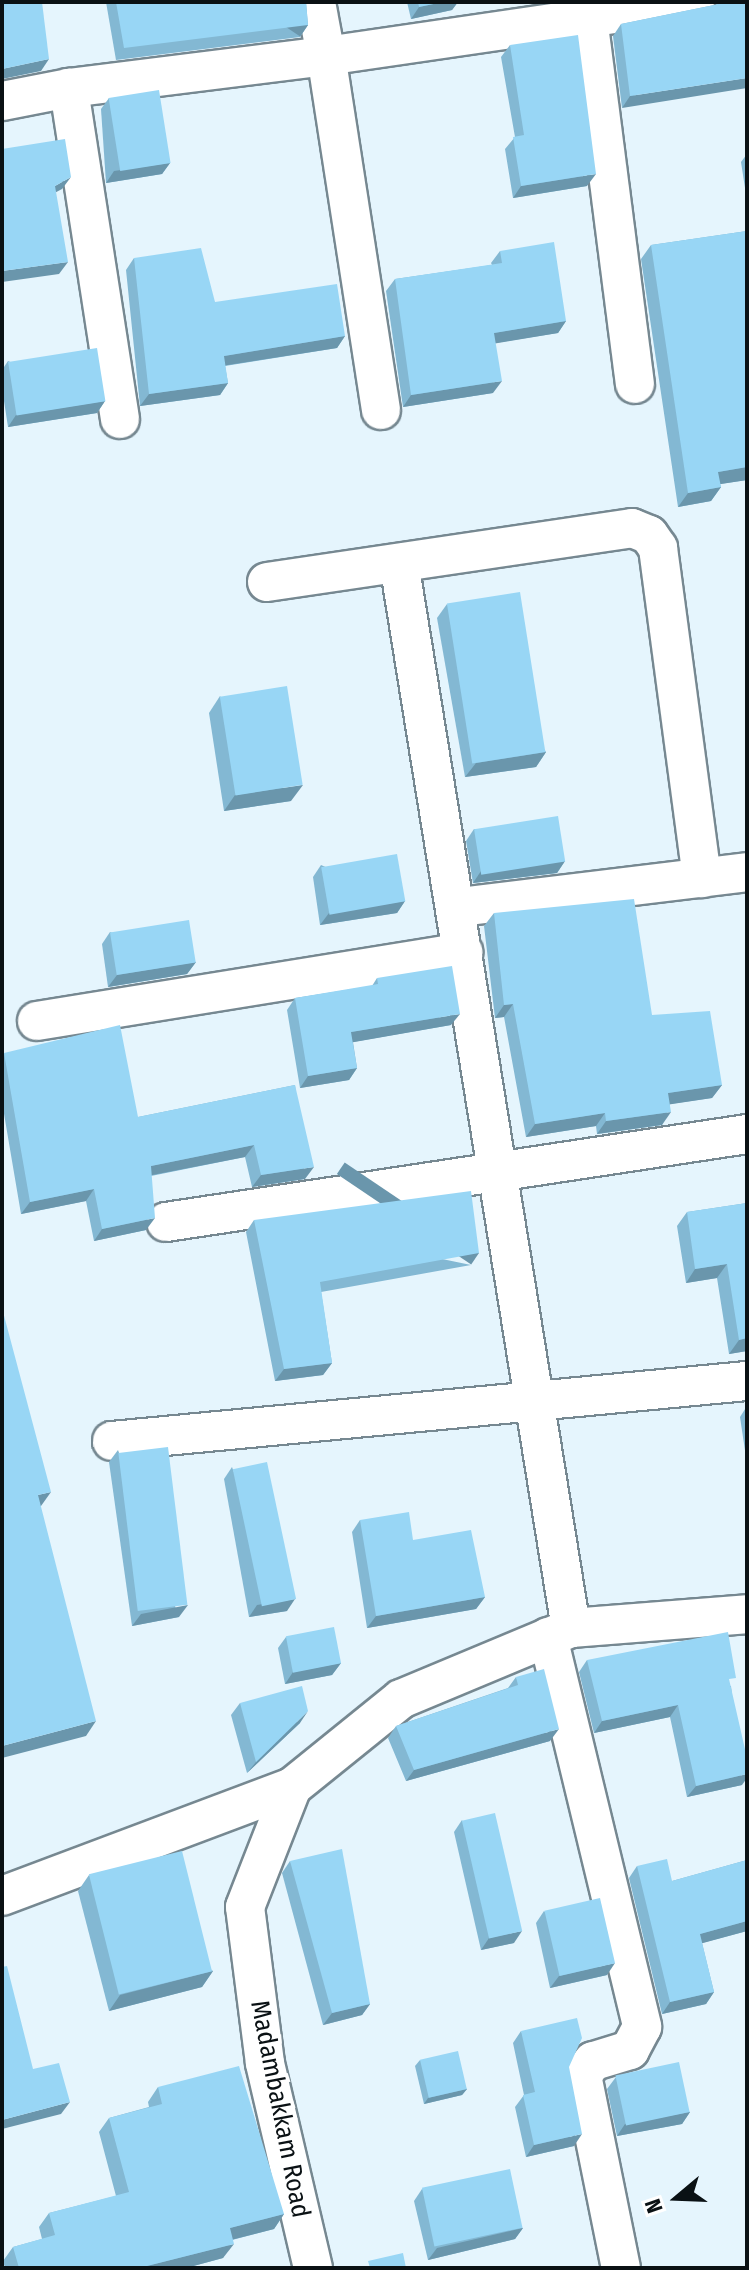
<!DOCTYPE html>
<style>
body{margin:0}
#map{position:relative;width:749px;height:2270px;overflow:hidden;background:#e5f5fd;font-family:"Fira Sans Condensed",sans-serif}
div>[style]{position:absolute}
.roads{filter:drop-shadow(2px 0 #768891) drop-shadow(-2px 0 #768891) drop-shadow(0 2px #768891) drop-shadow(0 -2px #768891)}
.minor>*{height:38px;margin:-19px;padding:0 19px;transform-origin:19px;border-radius:19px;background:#fff}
.wall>*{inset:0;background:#83b8d3}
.shaded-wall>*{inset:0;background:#6a96ac;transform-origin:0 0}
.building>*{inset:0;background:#98d6f5;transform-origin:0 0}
span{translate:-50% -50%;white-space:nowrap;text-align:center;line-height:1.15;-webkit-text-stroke:7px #fff;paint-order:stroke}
.street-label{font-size:26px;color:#0a1114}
.frame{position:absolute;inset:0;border:4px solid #0a1114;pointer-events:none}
.north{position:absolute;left:637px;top:2158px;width:80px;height:80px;-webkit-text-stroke:6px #fff;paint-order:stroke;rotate:251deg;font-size:22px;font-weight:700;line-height:32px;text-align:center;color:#0a1114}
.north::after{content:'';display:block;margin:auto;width:28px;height:36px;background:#0a1114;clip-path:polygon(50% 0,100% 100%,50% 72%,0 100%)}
</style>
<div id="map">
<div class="roads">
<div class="minor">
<i style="left:586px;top:2px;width:385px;rotate:82.7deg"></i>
<i style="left:2px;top:101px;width:68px;rotate:-11deg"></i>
<i style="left:381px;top:410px;width:358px;rotate:-98.8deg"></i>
<i style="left:326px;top:56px;width:373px;rotate:-8.3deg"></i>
<i style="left:120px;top:419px;width:335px;rotate:-98.8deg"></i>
<i style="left:69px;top:88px;width:259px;rotate:-7.1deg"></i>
<i style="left:326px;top:56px;width:55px;rotate:-100.5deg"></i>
<i style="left:399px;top:563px;width:1079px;rotate:80.83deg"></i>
<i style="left:267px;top:582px;width:369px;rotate:-8.4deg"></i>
<i style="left:632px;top:528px;width:18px;rotate:22deg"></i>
<i style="left:649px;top:535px;width:16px;rotate:55deg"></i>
<i style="left:658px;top:548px;width:333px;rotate:82.4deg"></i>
<i style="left:459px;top:907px;width:290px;rotate:-6.9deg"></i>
<i style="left:37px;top:1021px;width:432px;rotate:-9.2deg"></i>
<i style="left:166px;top:1222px;width:588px;rotate:-8.61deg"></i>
<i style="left:112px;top:1441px;width:638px;rotate:-5.4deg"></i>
<i style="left:548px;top:1637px;width:401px;rotate:76.4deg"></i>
<i style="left:642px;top:2027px;width:26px;rotate:118deg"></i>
<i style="left:630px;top:2050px;width:39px;rotate:163deg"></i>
<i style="left:593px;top:2061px;width:18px;rotate:128deg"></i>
<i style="left:582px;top:2075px;width:197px;rotate:78.6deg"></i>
<i style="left:2px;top:1896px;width:310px;rotate:-20.6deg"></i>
<i style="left:313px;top:2268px;width:211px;rotate:-103.2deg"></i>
<i style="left:265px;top:2063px;width:157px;rotate:-97.3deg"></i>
<i style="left:245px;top:1907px;width:129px;rotate:-68.6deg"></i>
<i style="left:292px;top:1787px;width:140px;rotate:-38.9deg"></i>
<i style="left:401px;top:1699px;width:184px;rotate:-22.7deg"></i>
<i style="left:571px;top:1628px;width:177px;rotate:-4.5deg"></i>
</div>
</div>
<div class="wall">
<i style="clip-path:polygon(106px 2px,306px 2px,308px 25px,300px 37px,116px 60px)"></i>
<i style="clip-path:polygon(407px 2px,458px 2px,452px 10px,411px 19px)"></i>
<i style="clip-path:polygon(729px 2px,622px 108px,613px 36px,621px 24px)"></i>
<i style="clip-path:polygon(510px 45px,587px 186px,513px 198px,505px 149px,515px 137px,501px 57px)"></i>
<i style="clip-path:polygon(109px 98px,170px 163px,162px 174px,106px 183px,101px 109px)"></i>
<i style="clip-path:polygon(747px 154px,747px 201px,741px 162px)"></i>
<i style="clip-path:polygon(747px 231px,747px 480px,720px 484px,721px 487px,711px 501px,678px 507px,641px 259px,651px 245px)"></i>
<i style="clip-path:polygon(500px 251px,566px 321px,558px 333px,495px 343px,493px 393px,403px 407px,386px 291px,395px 279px,492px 265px,491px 263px)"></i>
<i style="clip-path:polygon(134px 258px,215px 302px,345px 336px,337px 348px,225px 366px,228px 383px,220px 395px,140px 406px,126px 270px)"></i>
<i style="clip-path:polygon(8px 361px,105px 401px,97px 413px,8px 427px,2px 388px,2px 370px)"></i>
<i style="clip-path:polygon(447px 604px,546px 752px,536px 767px,465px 777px,437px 618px)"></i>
<i style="clip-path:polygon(220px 696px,291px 801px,224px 811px,209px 713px)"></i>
<i style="clip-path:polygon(474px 829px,565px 861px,557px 873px,473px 883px,466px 841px)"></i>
<i style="clip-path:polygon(321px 865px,405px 901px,397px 913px,320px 925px,313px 877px)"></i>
<i style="clip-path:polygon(494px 913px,652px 1015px,722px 1085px,712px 1098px,670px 1104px,662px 1125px,597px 1134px,596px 1126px,526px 1137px,504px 1017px,495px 1018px,484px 926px)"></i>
<i style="clip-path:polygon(110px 932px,196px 962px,187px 974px,108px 987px,102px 944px)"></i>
<i style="clip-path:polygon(377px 978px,451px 1025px,353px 1042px,357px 1068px,349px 1080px,300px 1088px,287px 1010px,295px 998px,372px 986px)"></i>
<i style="clip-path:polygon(4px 1053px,138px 1117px,295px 1085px,305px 1179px,252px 1187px,245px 1157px,151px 1176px,146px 1230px,94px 1241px,86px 1201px,21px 1214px,2px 1102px,2px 1056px)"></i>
<i style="clip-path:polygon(747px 1203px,747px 1351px,729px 1354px,717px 1278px,686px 1283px,677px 1226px,687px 1212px)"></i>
<i style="clip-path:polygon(254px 1220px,471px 1265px,321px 1292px,332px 1363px,323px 1375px,275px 1381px,246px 1232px)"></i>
<i style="clip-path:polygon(747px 1406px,747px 1464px,740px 1417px)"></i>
<i style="clip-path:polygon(118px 1450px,179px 1617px,132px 1626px,109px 1462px)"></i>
<i style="clip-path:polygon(232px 1467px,287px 1611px,249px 1617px,224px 1479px)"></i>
<i style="clip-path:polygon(360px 1520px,413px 1540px,485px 1597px,476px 1609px,367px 1628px,352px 1532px)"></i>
<i style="clip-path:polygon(286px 1637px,341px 1663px,332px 1675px,285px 1684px,278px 1648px)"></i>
<i style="clip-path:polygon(587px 1660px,731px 1686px,742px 1785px,687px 1797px,670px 1717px,594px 1733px,579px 1672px)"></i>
<i style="clip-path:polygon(516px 1677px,550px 1741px,406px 1781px,388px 1738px,396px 1726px,508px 1688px)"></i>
<i style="clip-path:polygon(240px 1703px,300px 1723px,247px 1773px,231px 1715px)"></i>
<i style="clip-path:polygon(462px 1820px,514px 1943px,481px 1950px,454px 1832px)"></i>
<i style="clip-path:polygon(747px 1860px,747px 1931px,702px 1943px,714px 1992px,706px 2004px,662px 2014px,629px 1878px,637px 1866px,672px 1881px)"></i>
<i style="clip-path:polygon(290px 1861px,370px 2004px,362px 2015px,323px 2025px,282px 1873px)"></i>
<i style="clip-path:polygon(89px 1875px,213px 1971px,202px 1987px,109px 2011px,78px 1891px)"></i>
<i style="clip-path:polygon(544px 1911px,607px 1975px,550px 1988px,536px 1923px)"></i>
<i style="clip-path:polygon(521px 2031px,574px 2146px,526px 2157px,515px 2107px,524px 2095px,513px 2043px)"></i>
<i style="clip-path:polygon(420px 2060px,467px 2089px,462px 2095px,424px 2104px,415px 2066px)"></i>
<i style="clip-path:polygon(616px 2077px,690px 2112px,682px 2124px,617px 2136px,607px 2089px)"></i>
<i style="clip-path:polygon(158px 2087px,284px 2214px,274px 2229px,232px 2240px,223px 2258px,186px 2268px,5px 2268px,3px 2261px,13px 2247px,42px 2239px,39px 2227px,49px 2213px,116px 2196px,99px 2132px,109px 2118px,149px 2107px,148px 2102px)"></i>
<i style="clip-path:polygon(422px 2189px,523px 2228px,515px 2239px,428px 2260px,414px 2201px)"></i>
</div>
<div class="shaded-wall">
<i style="clip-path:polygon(443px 2px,458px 2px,452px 10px,411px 19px,419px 7px)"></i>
<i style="left:308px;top:25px;width:14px;height:185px;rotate:124deg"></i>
<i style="clip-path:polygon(49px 59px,41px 71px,2px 79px,2px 69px)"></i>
<i style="clip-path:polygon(747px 78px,747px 88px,622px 108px,630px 96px)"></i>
<i style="clip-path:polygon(170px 163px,162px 174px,106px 183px,114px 171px)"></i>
<i style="clip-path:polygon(596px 174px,587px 186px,513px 198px,521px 186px)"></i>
<i style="clip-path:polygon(71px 177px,62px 189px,47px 197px,55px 186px)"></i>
<i style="clip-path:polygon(68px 262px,59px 274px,2px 282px,2px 271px)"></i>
<i style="clip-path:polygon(566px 321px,558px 333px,486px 345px,494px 333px)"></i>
<i style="clip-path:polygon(345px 336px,337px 348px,215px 367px,224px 356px)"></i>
<i style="clip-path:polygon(502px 381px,493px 393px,403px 407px,411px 395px)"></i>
<i style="clip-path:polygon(228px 383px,220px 395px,140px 406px,149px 394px)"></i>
<i style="clip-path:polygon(105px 401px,97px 413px,8px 427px,16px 415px)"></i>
<i style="clip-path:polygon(747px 467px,747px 480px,708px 486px,718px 472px)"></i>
<i style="clip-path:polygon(721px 487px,711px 501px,678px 507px,688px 493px)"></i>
<i style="clip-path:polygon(546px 752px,536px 767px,465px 777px,476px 763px)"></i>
<i style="clip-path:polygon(303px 785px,291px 801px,224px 811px,235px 795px)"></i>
<i style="clip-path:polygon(565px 861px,557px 873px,473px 883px,481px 871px)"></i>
<i style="clip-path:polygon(405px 901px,397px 913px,320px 925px,329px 913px)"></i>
<i style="clip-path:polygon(196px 962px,187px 974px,108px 987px,117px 975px)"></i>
<i style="clip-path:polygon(513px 1004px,504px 1017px,495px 1018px,504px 1005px)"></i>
<i style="clip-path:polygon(460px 1014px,451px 1025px,343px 1044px,351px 1032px)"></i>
<i style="clip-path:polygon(357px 1068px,349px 1080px,300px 1088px,308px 1076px)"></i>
<i style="clip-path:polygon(722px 1085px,712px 1098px,659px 1106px,668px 1093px)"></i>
<i style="clip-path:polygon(671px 1112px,662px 1125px,597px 1134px,606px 1121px)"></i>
<i style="clip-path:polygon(605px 1113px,596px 1126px,526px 1137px,535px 1124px)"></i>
<i style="clip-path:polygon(254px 1145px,245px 1157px,142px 1177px,151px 1166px)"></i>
<i style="clip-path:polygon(314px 1167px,305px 1179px,252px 1187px,261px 1175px)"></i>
<i style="clip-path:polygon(94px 1189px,86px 1201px,21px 1214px,30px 1202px)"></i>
<i style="clip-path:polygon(155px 1218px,146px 1230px,94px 1241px,102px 1229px)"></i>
<i style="left:479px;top:1253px;width:14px;height:162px;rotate:124deg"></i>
<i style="clip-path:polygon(727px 1264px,717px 1278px,686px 1283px,695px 1269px)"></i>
<i style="clip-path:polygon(747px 1338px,747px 1351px,729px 1354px,739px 1340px)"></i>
<i style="clip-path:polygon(332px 1363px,323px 1375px,275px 1381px,284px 1369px)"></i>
<i style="clip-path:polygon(51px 1492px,41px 1506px,28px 1509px,38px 1495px)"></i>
<i style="clip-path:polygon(485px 1597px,476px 1609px,367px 1628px,376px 1616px)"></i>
<i style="clip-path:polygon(295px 1599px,287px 1611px,249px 1617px,257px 1605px)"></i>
<i style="clip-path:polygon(188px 1605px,179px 1617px,132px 1626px,141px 1614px)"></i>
<i style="clip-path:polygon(341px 1663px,332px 1675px,285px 1684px,293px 1672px)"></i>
<i style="clip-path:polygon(678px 1705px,670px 1717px,594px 1733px,602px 1721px)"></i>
<i style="clip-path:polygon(308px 1711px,300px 1723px,247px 1773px,256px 1762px)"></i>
<i style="clip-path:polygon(96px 1721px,86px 1736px,2px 1758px,2px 1746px)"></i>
<i style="clip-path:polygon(559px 1729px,550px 1741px,406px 1781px,414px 1770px)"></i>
<i style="clip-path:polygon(747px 1774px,747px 1778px,742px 1785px,687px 1797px,696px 1786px)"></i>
<i style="clip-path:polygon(747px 1921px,747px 1931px,692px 1946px,700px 1934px)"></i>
<i style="clip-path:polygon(522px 1931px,514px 1943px,481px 1950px,489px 1938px)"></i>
<i style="clip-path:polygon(615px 1963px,607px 1975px,550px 1988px,559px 1976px)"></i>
<i style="clip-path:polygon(213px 1971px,202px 1987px,109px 2011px,120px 1995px)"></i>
<i style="clip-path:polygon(714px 1992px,706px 2004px,662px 2014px,670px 2002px)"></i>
<i style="clip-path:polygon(370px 2004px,362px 2015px,323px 2025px,332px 2013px)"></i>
<i style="clip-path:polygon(467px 2089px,462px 2095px,424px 2104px,428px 2098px)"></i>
<i style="clip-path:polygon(70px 2102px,61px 2114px,2px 2129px,2px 2120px)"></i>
<i style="clip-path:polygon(690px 2112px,682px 2124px,617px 2136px,625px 2124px)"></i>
<i style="clip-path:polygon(582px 2134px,574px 2146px,526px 2157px,534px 2145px)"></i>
<i style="clip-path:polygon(284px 2214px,274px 2229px,219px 2243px,230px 2228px)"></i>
<i style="clip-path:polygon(523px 2228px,515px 2239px,428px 2260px,437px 2248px)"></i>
<i style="clip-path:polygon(234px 2244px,223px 2258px,186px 2268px,139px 2268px)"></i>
</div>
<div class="building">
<i style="clip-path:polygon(2px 2px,42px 2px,49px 59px,2px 69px)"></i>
<i style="clip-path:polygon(116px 2px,306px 2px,308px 25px,124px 48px)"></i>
<i style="clip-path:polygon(418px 2px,443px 2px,419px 7px)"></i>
<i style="clip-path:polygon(729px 2px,747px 2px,747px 78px,630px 96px,621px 24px)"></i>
<i style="clip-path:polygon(578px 35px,596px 174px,521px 186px,513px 137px,524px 135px,510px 45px)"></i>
<i style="left:159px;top:90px;width:74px;height:51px;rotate:81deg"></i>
<i style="clip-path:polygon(65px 139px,71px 177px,55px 186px,68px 262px,2px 271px,2px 149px)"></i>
<i style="clip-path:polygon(747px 231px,747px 467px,718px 472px,721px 487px,688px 493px,651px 245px)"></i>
<i style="clip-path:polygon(554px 242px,566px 321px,494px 333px,502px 381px,411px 395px,395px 279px,502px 263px,500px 251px)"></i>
<i style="clip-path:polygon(201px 248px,215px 302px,337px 284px,345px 336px,224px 356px,228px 383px,149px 394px,134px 258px)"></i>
<i style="left:97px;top:348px;width:54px;height:90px;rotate:81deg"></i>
<i style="left:520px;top:592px;width:162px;height:74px;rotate:81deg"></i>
<i style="left:287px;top:686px;width:100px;height:68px;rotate:81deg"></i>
<i style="left:558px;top:816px;width:46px;height:85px;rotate:81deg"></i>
<i style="left:397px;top:854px;width:48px;height:77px;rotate:80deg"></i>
<i style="clip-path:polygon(634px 899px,652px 1015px,710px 1011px,722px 1085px,668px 1093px,671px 1112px,606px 1121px,605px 1113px,535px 1124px,513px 1004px,504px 1005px,494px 913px)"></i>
<i style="left:189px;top:920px;width:43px;height:80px;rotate:81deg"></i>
<i style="clip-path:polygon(452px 966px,460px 1014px,351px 1032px,357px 1068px,308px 1076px,295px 998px,378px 984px,377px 978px)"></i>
<i style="clip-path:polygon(120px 1025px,138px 1117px,295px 1085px,314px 1167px,261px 1175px,254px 1145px,151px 1166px,155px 1218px,102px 1229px,94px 1189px,30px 1202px,4px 1053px)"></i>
<i style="clip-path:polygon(471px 1191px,479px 1253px,320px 1282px,332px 1363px,284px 1369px,254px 1220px)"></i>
<i style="clip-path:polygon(747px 1203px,747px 1338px,739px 1340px,727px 1264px,695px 1269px,687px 1212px)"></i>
<i style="clip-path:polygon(2px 1308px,51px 1492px,38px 1495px,96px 1721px,2px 1746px)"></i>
<i style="left:168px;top:1447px;width:159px;height:50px;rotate:83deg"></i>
<i style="left:267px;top:1462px;width:140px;height:35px;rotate:78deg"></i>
<i style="clip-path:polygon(409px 1512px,413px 1540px,471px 1530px,485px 1597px,376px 1616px,360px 1520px)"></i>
<i style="left:334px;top:1627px;width:37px;height:49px;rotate:79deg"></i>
<i style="clip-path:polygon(728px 1632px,736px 1678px,729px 1679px,747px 1758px,747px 1774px,696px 1786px,678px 1705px,602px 1721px,587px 1660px)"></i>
<i style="clip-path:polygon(544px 1669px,559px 1729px,414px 1770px,396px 1726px,518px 1685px,516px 1677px)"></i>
<i style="clip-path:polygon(302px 1686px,308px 1711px,256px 1762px,240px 1703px)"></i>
<i style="left:495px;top:1813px;width:121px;height:34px;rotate:77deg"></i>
<i style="clip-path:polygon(342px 1849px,370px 2004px,332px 2013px,290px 1861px)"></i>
<i style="left:182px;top:1851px;width:124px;height:96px;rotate:76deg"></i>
<i style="clip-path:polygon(667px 1859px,672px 1881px,747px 1860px,747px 1921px,700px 1934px,714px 1992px,670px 2002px,637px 1866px)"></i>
<i style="left:600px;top:1898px;width:67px;height:57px;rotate:77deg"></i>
<i style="clip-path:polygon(7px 1966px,33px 2069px,59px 2063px,70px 2102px,2px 2120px,2px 1967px)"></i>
<i style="clip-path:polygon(577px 2018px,582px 2038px,569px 2067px,582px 2134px,534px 2145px,523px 2095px,535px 2092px,521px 2031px)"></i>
<i style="left:458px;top:2051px;width:39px;height:39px;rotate:77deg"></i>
<i style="left:679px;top:2062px;width:51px;height:65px;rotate:78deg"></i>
<i style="clip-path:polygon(239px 2066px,284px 2214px,230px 2228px,234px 2244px,139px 2268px,19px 2268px,13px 2247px,55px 2235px,49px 2213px,129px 2192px,109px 2118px,162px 2104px,158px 2087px)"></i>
<i style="left:510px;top:2169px;width:60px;height:90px;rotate:78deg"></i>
<i style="clip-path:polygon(403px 2253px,406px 2268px,370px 2268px,368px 2261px)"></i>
</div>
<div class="street-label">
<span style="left:280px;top:2109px;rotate:79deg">Madambakkam Road</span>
</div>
<div class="frame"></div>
<div class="north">N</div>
</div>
